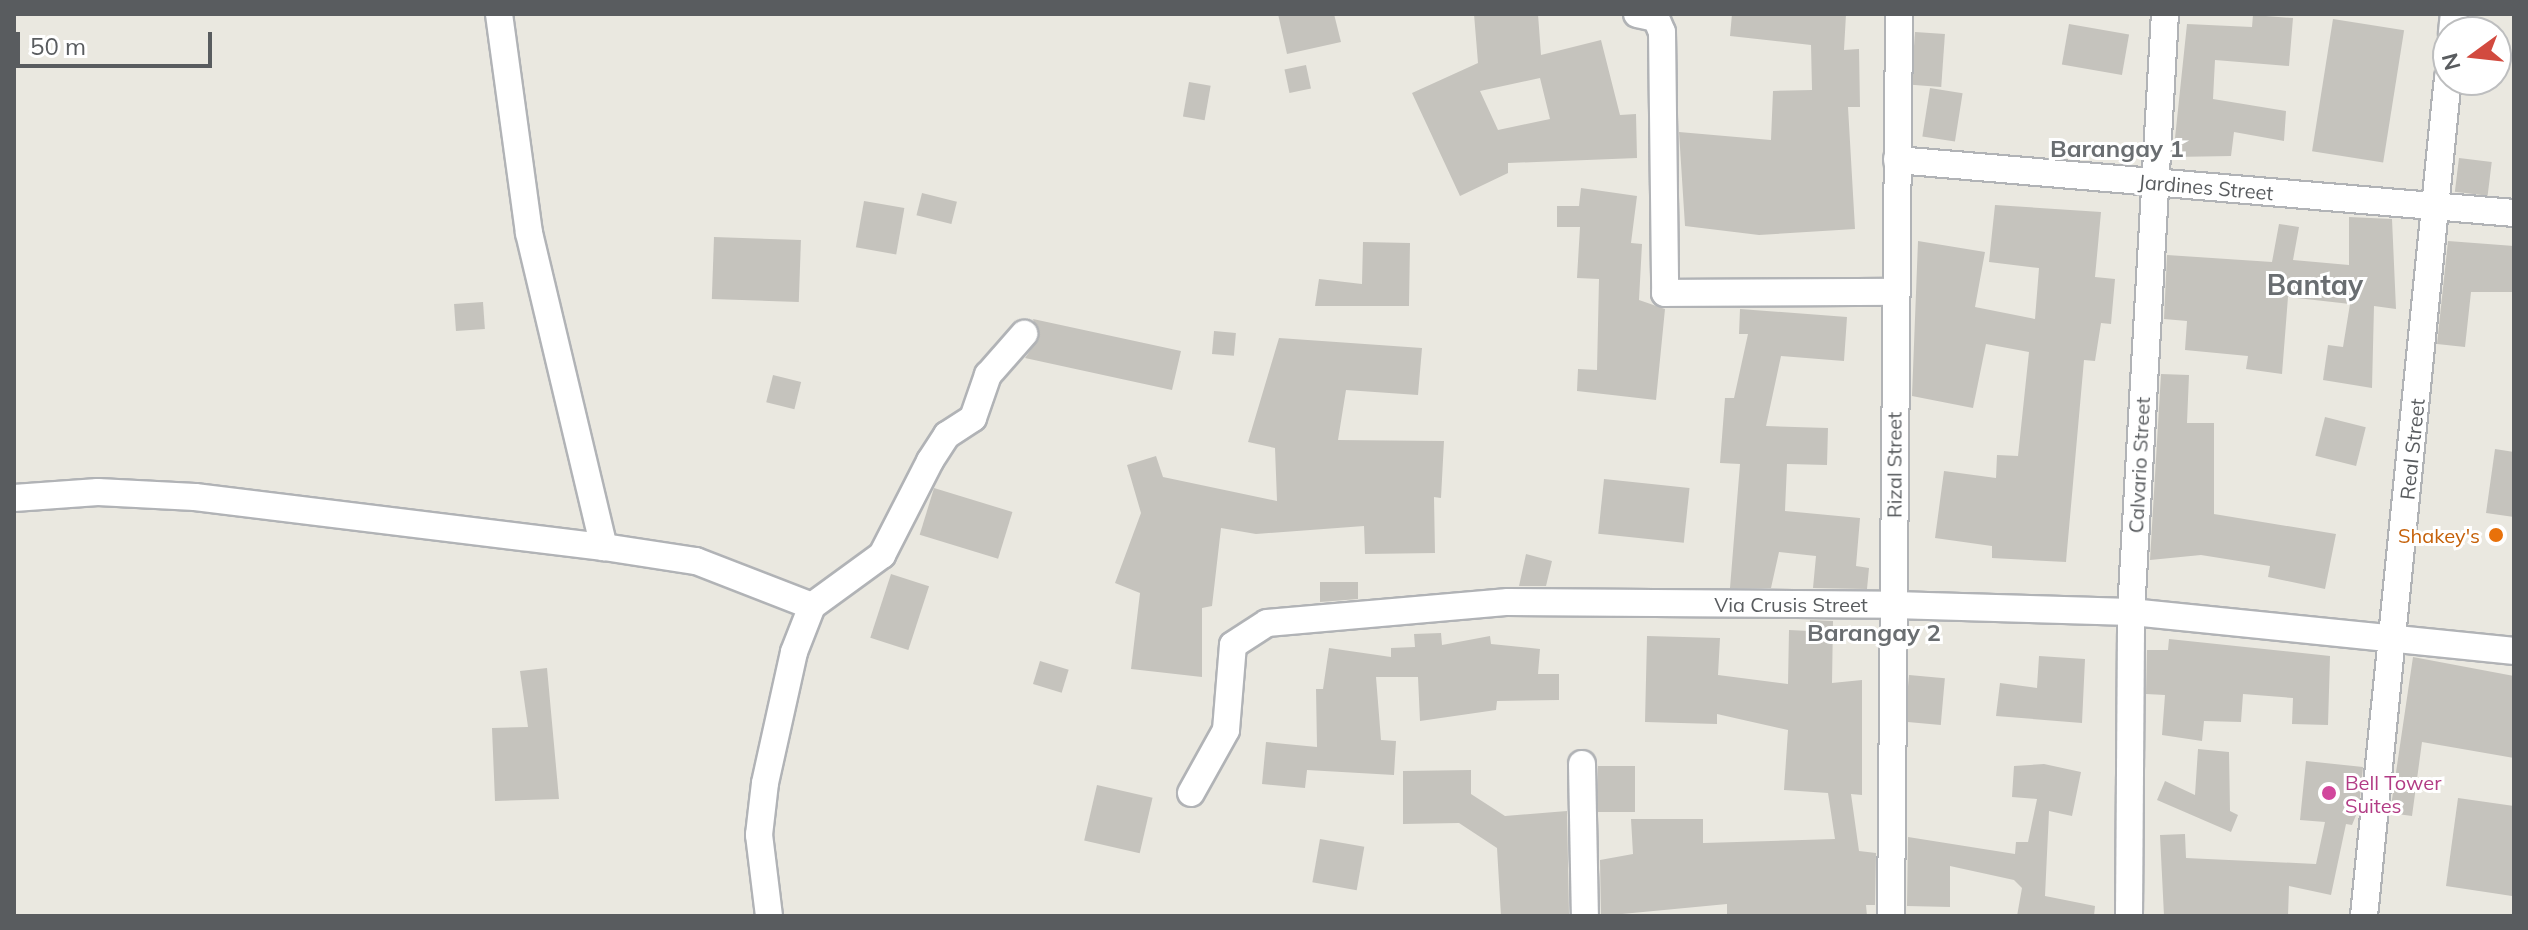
<!DOCTYPE html>
<style>
body{margin:0}
#map{position:relative;width:2528px;height:930px;overflow:hidden;background:#eae8e0;font-family:Mulish,sans-serif}
div>[style]{position:absolute}
.building>*{inset:0;background:#c5c3bd;transform-origin:0 0}
.roads{filter:drop-shadow(2px 0 #b1b3b6) drop-shadow(-2px 0 #b1b3b6) drop-shadow(0 2px #b1b3b6) drop-shadow(0 -2px #b1b3b6)}
.minor>*{height:26px;margin:-13px;padding:0 13px;transform-origin:13px;border-radius:13px;background:#fff}
.dots>*{width:22px;height:22px;translate:-50% -50%;box-sizing:border-box;border:4px solid #fff;border-radius:50%}
span{translate:-50% -50%;white-space:nowrap;text-align:center;line-height:1.15;-webkit-text-stroke:6px #fff;paint-order:stroke}
.street-label{font-size:20px;color:#595c5f}
.food-label{font-size:20px;color:#c56008}
.right{translate:-100% -50%;text-align:right}
.hotel-label{font-size:20px;color:#b23c85}
.left{translate:0 -50%;text-align:left}
.quarter-label{font-size:24px;color:#6a6e71;font-weight:700}
.district-label{font-size:28px;color:#6a6e71;font-weight:700}
.frame{position:absolute;inset:0;border:16px solid #595c5f;pointer-events:none}
.north{position:absolute;left:2432px;top:16px;width:80px;height:80px;box-sizing:border-box;background:#fff;border:2px solid #bdbebf;border-radius:50%;rotate:255deg;font-size:22px;font-weight:700;line-height:32px;text-align:center;color:#595c5f}
.north::after{content:'';display:block;margin:auto;width:28px;height:36px;background:#d24a3f;clip-path:polygon(50% 0,100% 100%,50% 72%,0 100%)}
.scale{position:absolute;left:16px;top:32px;width:196px;height:36px;box-sizing:border-box;border:4px solid #595c5f;border-top:0;padding-left:10px;font-size:24px;line-height:28px;white-space:nowrap;color:#595c5f;-webkit-text-stroke:6px #fff;paint-order:stroke}
</style>
<div id="map">
<div class="building">
<i style="clip-path:polygon(1278px 14px,1334px 14px,1341px 42px,1287px 54px)"></i>
<i style="clip-path:polygon(evenodd,1474px 14px,1538px 14px,1541px 55px,1601px 40px,1620px 115px,1636px 114px,1637px 158px,1508px 163px,1508px 173px,1460px 196px,1412px 93px,1478px 63px,1474px 14px,1540px 78px,1550px 119px,1498px 130px,1480px 91px,1540px 78px)"></i>
<i style="clip-path:polygon(1732px 14px,1846px 14px,1844px 50px,1859px 49px,1860px 107px,1848px 107px,1855px 229px,1759px 235px,1685px 226px,1679px 132px,1771px 140px,1773px 91px,1812px 90px,1811px 45px,1730px 36px)"></i>
<i style="clip-path:polygon(2253px 15px,2293px 18px,2289px 66px,2215px 60px,2213px 99px,2286px 111px,2284px 141px,2234px 132px,2231px 156px,2173px 157px,2187px 24px,2252px 27px)"></i>
<i style="left:2333px;top:19px;width:72px;height:134px;rotate:9deg"></i>
<i style="left:2069px;top:24px;width:61px;height:41px;rotate:10deg"></i>
<i style="left:1915px;top:32px;width:30px;height:53px;rotate:4deg"></i>
<i style="left:1306px;top:65px;width:24px;height:22px;rotate:78deg"></i>
<i style="left:1189px;top:82px;width:22px;height:35px;rotate:10deg"></i>
<i style="left:1930px;top:88px;width:33px;height:49px;rotate:9deg"></i>
<i style="left:2459px;top:158px;width:33px;height:34px;rotate:7deg"></i>
<i style="clip-path:polygon(1581px 188px,1637px 196px,1631px 243px,1642px 244px,1639px 300px,1665px 309px,1656px 400px,1577px 391px,1578px 369px,1597px 370px,1599px 279px,1577px 278px,1580px 227px,1557px 227px,1557px 206px,1579px 206px)"></i>
<i style="left:922px;top:193px;width:36px;height:23px;rotate:14deg"></i>
<i style="left:864px;top:201px;width:41px;height:47px;rotate:10deg"></i>
<i style="clip-path:polygon(1995px 205px,2101px 212px,2095px 277px,2115px 279px,2111px 324px,2101px 323px,2095px 361px,2084px 360px,2066px 562px,1992px 558px,1992px 546px,1935px 538px,1944px 471px,1996px 478px,1997px 455px,2018px 456px,2029px 352px,1986px 344px,1973px 408px,1912px 396px,1918px 241px,1985px 252px,1975px 307px,2035px 319px,2039px 268px,1989px 262px)"></i>
<i style="clip-path:polygon(2349px 217px,2392px 219px,2396px 309px,2374px 306px,2372px 388px,2323px 380px,2328px 345px,2343px 347px,2350px 304px,2288px 297px,2282px 374px,2246px 369px,2248px 356px,2185px 350px,2187px 321px,2164px 319px,2167px 255px,2272px 262px,2279px 224px,2299px 227px,2293px 260px,2349px 265px)"></i>
<i style="left:714px;top:237px;width:87px;height:62px;rotate:2deg"></i>
<i style="clip-path:polygon(2448px 241px,2514px 246px,2514px 292px,2471px 292px,2465px 347px,2437px 344px)"></i>
<i style="clip-path:polygon(1363px 242px,1410px 243px,1409px 306px,1315px 306px,1319px 279px,1362px 284px)"></i>
<i style="left:483px;top:302px;width:27px;height:29px;rotate:86deg"></i>
<i style="clip-path:polygon(1740px 309px,1847px 317px,1844px 361px,1781px 356px,1766px 426px,1828px 428px,1827px 465px,1787px 464px,1785px 511px,1860px 518px,1856px 566px,1869px 568px,1867px 589px,1813px 588px,1816px 556px,1779px 552px,1771px 588px,1730px 588px,1740px 464px,1720px 463px,1725px 398px,1734px 398px,1748px 334px,1739px 334px)"></i>
<i style="clip-path:polygon(1033px 319px,1181px 351px,1172px 390px,1025px 358px,1039px 338px)"></i>
<i style="left:1214px;top:331px;width:22px;height:23px;rotate:5deg"></i>
<i style="clip-path:polygon(1279px 338px,1422px 348px,1418px 395px,1346px 390px,1338px 440px,1444px 441px,1441px 498px,1434px 497px,1435px 553px,1365px 554px,1364px 526px,1256px 534px,1221px 528px,1212px 606px,1202px 608px,1202px 677px,1131px 669px,1140px 593px,1115px 583px,1141px 513px,1127px 465px,1156px 456px,1163px 477px,1277px 501px,1275px 448px,1248px 442px)"></i>
<i style="clip-path:polygon(2161px 374px,2189px 375px,2187px 423px,2214px 423px,2214px 514px,2336px 534px,2325px 589px,2268px 577px,2270px 566px,2201px 555px,2150px 560px)"></i>
<i style="left:773px;top:375px;width:29px;height:28px;rotate:14deg"></i>
<i style="left:2325px;top:417px;width:42px;height:40px;rotate:14deg"></i>
<i style="clip-path:polygon(2495px 449px,2514px 452px,2514px 517px,2486px 513px)"></i>
<i style="left:1604px;top:479px;width:86px;height:55px;rotate:6deg"></i>
<i style="left:934px;top:488px;width:82px;height:49px;rotate:17deg"></i>
<i style="clip-path:polygon(1526px 554px,1552px 561px,1546px 586px,1519px 586px)"></i>
<i style="left:891px;top:574px;width:40px;height:67px;rotate:18deg"></i>
<i style="clip-path:polygon(1320px 582px,1358px 582px,1358px 599px,1320px 602px)"></i>
<i style="clip-path:polygon(1810px 620px,1833px 621px,1832px 683px,1862px 680px,1862px 795px,1851px 794px,1859px 851px,1876px 853px,1875px 905px,1866px 905px,1867px 916px,1727px 916px,1727px 904px,1601px 916px,1600px 860px,1633px 854px,1631px 819px,1703px 819px,1703px 843px,1835px 839px,1828px 793px,1784px 790px,1788px 730px,1717px 714px,1717px 724px,1645px 722px,1647px 636px,1720px 638px,1718px 675px,1788px 684px,1789px 630px,1809px 631px)"></i>
<i style="clip-path:polygon(1441px 633px,1442px 645px,1490px 636px,1491px 644px,1540px 649px,1538px 674px,1559px 674px,1559px 700px,1497px 701px,1496px 710px,1420px 721px,1418px 677px,1376px 677px,1381px 740px,1396px 741px,1394px 775px,1307px 770px,1305px 788px,1262px 784px,1266px 742px,1317px 747px,1316px 689px,1323px 689px,1329px 648px,1391px 657px,1391px 648px,1415px 647px,1414px 634px)"></i>
<i style="clip-path:polygon(2169px 639px,2330px 656px,2328px 725px,2292px 724px,2293px 698px,2243px 694px,2241px 722px,2204px 721px,2202px 741px,2162px 735px,2165px 695px,2146px 694px,2147px 650px,2168px 650px)"></i>
<i style="clip-path:polygon(2039px 656px,2085px 659px,2082px 723px,1996px 716px,2000px 683px,2037px 688px)"></i>
<i style="clip-path:polygon(2413px 657px,2514px 676px,2514px 758px,2422px 742px,2412px 816px,2390px 813px)"></i>
<i style="left:1040px;top:661px;width:30px;height:24px;rotate:17deg"></i>
<i style="clip-path:polygon(547px 668px,559px 799px,495px 801px,492px 728px,528px 727px,520px 671px)"></i>
<i style="left:1909px;top:675px;width:36px;height:47px;rotate:5deg"></i>
<i style="clip-path:polygon(2198px 749px,2229px 752px,2230px 811px,2238px 815px,2231px 832px,2157px 800px,2165px 781px,2195px 795px)"></i>
<i style="clip-path:polygon(2306px 761px,2363px 767px,2359px 808px,2352px 825px,2346px 824px,2331px 895px,2289px 886px,2288px 916px,2164px 916px,2160px 835px,2185px 834px,2186px 858px,2316px 864px,2325px 822px,2300px 820px)"></i>
<i style="clip-path:polygon(2044px 764px,2081px 772px,2072px 816px,2049px 811px,2045px 896px,2095px 906px,2094px 916px,2017px 916px,2022px 888px,2014px 880px,1950px 866px,1950px 907px,1907px 906px,1908px 837px,2015px 854px,2016px 842px,2028px 842px,2037px 799px,2012px 797px,2014px 766px)"></i>
<i style="left:1598px;top:766px;width:37px;height:46px"></i>
<i style="clip-path:polygon(1471px 770px,1471px 794px,1505px 816px,1567px 811px,1569px 914px,1501px 916px,1497px 848px,1459px 823px,1403px 824px,1403px 771px)"></i>
<i style="left:1097px;top:785px;width:57px;height:57px;rotate:13deg"></i>
<i style="clip-path:polygon(2458px 798px,2514px 806px,2512px 896px,2446px 886px)"></i>
<i style="left:1320px;top:839px;width:45px;height:44px;rotate:10deg"></i>
</div>
<div class="roads">
<div class="minor">
<i style="left:499px;top:14px;width:221px;rotate:82.2deg"></i>
<i style="left:529px;top:233px;width:323px;rotate:76.6deg"></i>
<i style="left:1637px;top:14px;width:19px;rotate:12deg"></i>
<i style="left:1656px;top:18px;width:15px;rotate:67deg"></i>
<i style="left:1662px;top:32px;width:261px;rotate:89.3deg"></i>
<i style="left:1665px;top:293px;width:229px;rotate:-0.3deg"></i>
<i style="left:2452px;top:32px;width:18px;rotate:-84deg"></i>
<i style="left:1897px;top:160px;width:619px;rotate:4.91deg"></i>
<i style="left:14px;top:498px;width:84px;rotate:-4.1deg"></i>
<i style="left:98px;top:492px;width:97px;rotate:3deg"></i>
<i style="left:195px;top:497px;width:412px;rotate:7deg"></i>
<i style="left:604px;top:547px;width:93px;rotate:8.7deg"></i>
<i style="left:696px;top:561px;width:124px;rotate:21.2deg"></i>
<i style="left:1582px;top:764px;width:152px;rotate:88.9deg"></i>
<i style="left:1191px;top:793px;width:72px;rotate:-60.9deg"></i>
<i style="left:1226px;top:730px;width:85px;rotate:-85.3deg"></i>
<i style="left:1233px;top:645px;width:40px;rotate:-32.9deg"></i>
<i style="left:1267px;top:623px;width:242px;rotate:-5deg"></i>
<i style="left:1508px;top:602px;width:386px;rotate:0.4deg"></i>
<i style="left:1894px;top:605px;width:237px;rotate:1.7deg"></i>
<i style="left:2131px;top:612px;width:385px;rotate:5.8deg"></i>
<i style="left:769px;top:916px;width:82px;rotate:-97deg"></i>
<i style="left:759px;top:835px;width:52px;rotate:-83.4deg"></i>
<i style="left:765px;top:783px;width:134px;rotate:-77.5deg"></i>
<i style="left:794px;top:652px;width:49px;rotate:-68.6deg"></i>
<i style="left:812px;top:606px;width:87px;rotate:-36.1deg"></i>
<i style="left:882px;top:555px;width:106px;rotate:-62.9deg"></i>
<i style="left:930px;top:461px;width:31px;rotate:-57deg"></i>
<i style="left:947px;top:435px;width:31px;rotate:-33deg"></i>
<i style="left:973px;top:418px;width:46px;rotate:-70.8deg"></i>
<i style="left:988px;top:375px;width:55px;rotate:-48.7deg"></i>
<i style="left:1891px;top:916px;width:902px;rotate:-89.49deg"></i>
<i style="left:2129px;top:916px;width:304px;rotate:-89.6deg"></i>
<i style="left:2131px;top:612px;width:599px;rotate:-86.75deg"></i>
<i style="left:2364px;top:916px;width:842px;rotate:-84.28deg"></i>
</div>
</div>
<div class="dots">
<i style="left:2496px;top:535px;background:#e8710a"></i>
<i style="left:2329px;top:793px;background:#d1479c"></i>
</div>
<div class="street-label">
<span style="left:2206px;top:187px;rotate:5deg">Jardines Street</span>
<span style="left:2412px;top:449px;rotate:-84deg">Real Street</span>
<span style="left:1894px;top:465px;rotate:-90deg">Rizal Street</span>
<span style="left:2139px;top:465px;rotate:-87deg">Calvario Street</span>
<span style="left:1791px;top:604px">Via Crusis Street</span>
</div>
<div class="food-label">
<span class="right" style="left:2480px;top:535px">Shakey's</span>
</div>
<div class="hotel-label">
<span class="left" style="left:2345px;top:794px">Bell Tower<br>Suites</span>
</div>
<div class="quarter-label">
<span style="left:2117px;top:149px">Barangay 1</span>
<span style="left:1874px;top:633px">Barangay 2</span>
</div>
<div class="district-label">
<span style="left:2315px;top:285px">Bantay</span>
</div>
<div class="frame"></div>
<div class="north">N</div>
<div class="scale">50 m</div>
</div>
